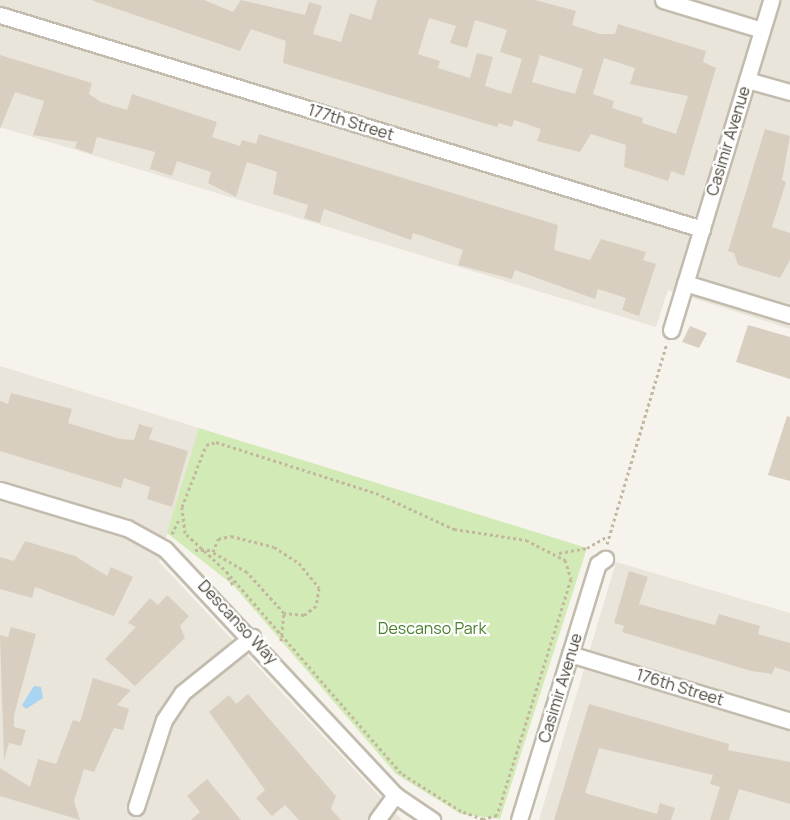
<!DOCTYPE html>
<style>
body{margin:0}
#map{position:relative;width:790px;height:820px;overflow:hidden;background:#f6f3ec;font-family:Manrope,sans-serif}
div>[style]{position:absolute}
.residential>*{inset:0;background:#eae5da}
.green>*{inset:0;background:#d2eab5}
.water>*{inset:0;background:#a9d4f2}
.building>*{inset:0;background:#d8cfc1}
.path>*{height:3px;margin-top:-1.5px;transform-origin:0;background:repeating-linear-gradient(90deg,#c4b79f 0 3px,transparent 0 6px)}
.roads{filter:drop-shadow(2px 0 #c2bbae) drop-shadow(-2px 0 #c2bbae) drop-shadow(0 2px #c2bbae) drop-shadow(0 -2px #c2bbae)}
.street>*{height:15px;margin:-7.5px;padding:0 7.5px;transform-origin:7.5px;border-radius:7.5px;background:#fff}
span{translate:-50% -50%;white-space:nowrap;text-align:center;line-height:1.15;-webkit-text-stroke:4.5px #fff;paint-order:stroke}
.street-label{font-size:16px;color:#4b4439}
.park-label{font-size:16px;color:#4a7f2a}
</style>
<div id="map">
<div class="residential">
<i style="clip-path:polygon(0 0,790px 0,790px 329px,668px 290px,656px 327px,0 127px)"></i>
<i style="clip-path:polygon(0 366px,199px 428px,159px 562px,402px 820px,0 820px)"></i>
<i style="clip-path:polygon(616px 562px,790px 613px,790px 820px,539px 820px)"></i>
</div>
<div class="green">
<i style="clip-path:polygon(199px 428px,587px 548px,500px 819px,461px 814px,396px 774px,233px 585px,167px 533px)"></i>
</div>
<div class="water">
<i style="clip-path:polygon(34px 686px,41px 687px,43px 698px,26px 709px,22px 705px)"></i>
</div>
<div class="building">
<i style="clip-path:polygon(evenodd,91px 0,204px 0,233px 12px,241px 0,305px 15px,309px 2px,322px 6px,313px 34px,341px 42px,350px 13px,371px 20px,377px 0,535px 0,576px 11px,572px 25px,600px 34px,615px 34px,618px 24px,706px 51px,703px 62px,716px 68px,684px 176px,671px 171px,668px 181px,624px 167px,626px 145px,591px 134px,580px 152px,556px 146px,537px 141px,541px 129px,514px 120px,512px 127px,499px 123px,497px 127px,283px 63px,286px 41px,251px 29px,240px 51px,91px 0,429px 18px,456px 26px,450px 43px,467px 48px,475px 20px,507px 30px,500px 52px,522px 59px,511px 94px,485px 86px,493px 57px,477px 53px,470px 78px,438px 68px,440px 61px,418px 54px,429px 18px,91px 0,540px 55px,583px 69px,575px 94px,532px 82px,540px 55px,91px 0,604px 58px,635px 68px,630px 84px,688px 96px,676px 134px,642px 123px,643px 118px,612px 108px,614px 101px,593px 94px,604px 58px)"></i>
<i style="clip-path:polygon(0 55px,92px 83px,89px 94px,101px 102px,127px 110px,132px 94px,217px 122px,212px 137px,240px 146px,242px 140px,256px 144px,259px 134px,558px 225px,554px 250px,590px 260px,601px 239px,646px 252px,643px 260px,656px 264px,639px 316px,622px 310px,626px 298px,598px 289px,595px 299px,515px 270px,512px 279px,458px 265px,463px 250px,413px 233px,411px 240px,324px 209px,320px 223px,304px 218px,308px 205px,273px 194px,277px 172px,247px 162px,236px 197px,208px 183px,211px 172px,177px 161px,172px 176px,150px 169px,155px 152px,97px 137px,92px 154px,75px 148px,77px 142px,33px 135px,44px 101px,15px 92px,0 129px)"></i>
<i style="clip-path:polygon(765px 129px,790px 136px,782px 180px,786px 182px,772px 227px,790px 233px,790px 260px,780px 278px,738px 265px,734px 253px,728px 251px)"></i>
<i style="clip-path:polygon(748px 325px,790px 337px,790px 379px,736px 362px)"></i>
<i style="clip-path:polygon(690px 326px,707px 333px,699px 348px,682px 342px)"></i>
<i style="clip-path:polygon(11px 393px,72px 409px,68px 423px,120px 439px,134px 440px,139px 424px,153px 428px,149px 439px,188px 451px,172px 507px,147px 499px,150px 487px,124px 478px,121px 488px,0 451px,0 401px,8px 404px)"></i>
<i style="clip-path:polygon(787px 416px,790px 417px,790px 481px,768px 475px)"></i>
<i style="clip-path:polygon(25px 541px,75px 556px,107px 576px,111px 567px,133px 577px,114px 616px,35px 587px,32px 598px,0 589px,0 557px,14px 561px)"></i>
<i style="clip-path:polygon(629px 571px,648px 577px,639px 604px,715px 625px,719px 614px,760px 626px,758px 634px,790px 643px,790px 672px,775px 667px,772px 674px,751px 671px,622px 632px,624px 626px,614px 623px)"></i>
<i style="clip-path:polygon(167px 595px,189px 616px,180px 626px,185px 638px,135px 686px,105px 659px,136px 627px,128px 623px,150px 598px,158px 605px)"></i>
<i style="clip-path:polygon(11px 627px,36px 634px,14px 715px,14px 727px,26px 730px,21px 746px,9px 743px,4px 760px,0 635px,8px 637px)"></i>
<i style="clip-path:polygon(93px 678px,131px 690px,117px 705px,129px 709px,123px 730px,114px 728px,94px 772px,84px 769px,74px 801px,80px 820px,0 796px,0 768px,30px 787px,38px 759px,56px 764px,73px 720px,80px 722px)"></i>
<i style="clip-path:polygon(248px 694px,336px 796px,331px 809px,341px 820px,299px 820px,285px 805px,272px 816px,256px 798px,265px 790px,209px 712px,229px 695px,236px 704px)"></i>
<i style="clip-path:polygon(589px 704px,729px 744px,728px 750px,790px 762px,790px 804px,739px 789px,729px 820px,710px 820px,720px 787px,710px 784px,713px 775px,599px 748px,585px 793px,657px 814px,660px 803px,675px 808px,671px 820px,554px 820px)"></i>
<i style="clip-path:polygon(207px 779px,241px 820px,191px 820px,200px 812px,187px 796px)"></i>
</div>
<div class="path">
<i style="left:216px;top:442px;width:168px;rotate:17.7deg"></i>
<i style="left:376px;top:493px;width:86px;rotate:24.8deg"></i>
<i style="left:454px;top:529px;width:73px;rotate:8.7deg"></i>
<i style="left:526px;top:540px;width:44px;rotate:27.1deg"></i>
<i style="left:565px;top:560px;width:20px;rotate:72deg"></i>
<i style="left:571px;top:579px;width:247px;rotate:107.4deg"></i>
<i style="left:497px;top:815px;width:15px;rotate:164deg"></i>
<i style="left:483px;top:819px;width:23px;rotate:-160deg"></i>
<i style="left:461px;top:811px;width:71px;rotate:-147.7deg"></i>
<i style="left:401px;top:773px;width:270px;rotate:-130.9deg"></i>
<i style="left:224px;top:569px;width:53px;rotate:-137.3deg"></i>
<i style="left:185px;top:533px;width:26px;rotate:-97deg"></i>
<i style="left:182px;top:507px;width:66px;rotate:-68.8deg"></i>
<i style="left:206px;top:445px;width:10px;rotate:-17deg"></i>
<i style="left:172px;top:534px;width:17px;rotate:-65deg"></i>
<i style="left:231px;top:536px;width:44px;rotate:14.3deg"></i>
<i style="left:274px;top:547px;width:30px;rotate:33deg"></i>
<i style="left:299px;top:563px;width:32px;rotate:51deg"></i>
<i style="left:319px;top:588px;width:18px;rotate:99deg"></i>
<i style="left:316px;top:606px;width:15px;rotate:143deg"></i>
<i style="left:304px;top:615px;width:20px;rotate:-174deg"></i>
<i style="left:284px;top:613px;width:55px;rotate:-132.1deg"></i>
<i style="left:247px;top:572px;width:39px;rotate:-150deg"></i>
<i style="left:213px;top:552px;width:14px;rotate:-69deg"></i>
<i style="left:218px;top:539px;width:13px;rotate:-13deg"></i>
<i style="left:607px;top:544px;width:210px;rotate:-73.4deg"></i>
<i style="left:195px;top:550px;width:18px"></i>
<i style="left:559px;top:553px;width:28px;rotate:-10deg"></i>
<i style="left:587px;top:548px;width:24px;rotate:-30deg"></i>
<i style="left:228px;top:577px;width:9px;rotate:58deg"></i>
<i style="left:281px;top:641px;width:28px;rotate:-84deg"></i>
</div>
<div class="roads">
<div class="street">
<i style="left:663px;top:0;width:103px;rotate:16.9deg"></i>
<i style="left:0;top:15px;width:734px;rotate:16.95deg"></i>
<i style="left:747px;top:80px;width:45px;rotate:15.6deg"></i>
<i style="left:685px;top:283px;width:110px;rotate:16.9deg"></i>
<i style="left:671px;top:330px;width:345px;rotate:-73.1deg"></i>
<i style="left:0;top:490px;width:133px;rotate:16.7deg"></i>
<i style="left:127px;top:528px;width:43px;rotate:28.9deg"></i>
<i style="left:165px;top:549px;width:337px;rotate:46.9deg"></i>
<i style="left:395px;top:795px;width:45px;rotate:34deg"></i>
<i style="left:570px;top:654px;width:230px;rotate:16.9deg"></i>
<i style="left:136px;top:807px;width:91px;rotate:-72.2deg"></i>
<i style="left:164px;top:720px;width:32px;rotate:-56deg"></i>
<i style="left:182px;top:693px;width:90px;rotate:-38.7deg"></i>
<i style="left:377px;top:820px;width:31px;rotate:-54deg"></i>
<i style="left:519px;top:820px;width:268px;rotate:-72.9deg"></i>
<i style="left:598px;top:564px;width:9px;rotate:-36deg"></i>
</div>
</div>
<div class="street-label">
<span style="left:351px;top:122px;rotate:17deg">177th Street</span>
<span style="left:728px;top:141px;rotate:-73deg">Casimir Avenue</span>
<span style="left:238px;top:622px;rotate:47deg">Descanso Way</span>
<span style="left:680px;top:687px;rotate:17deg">176th Street</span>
<span style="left:560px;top:688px;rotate:-73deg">Casimir Avenue</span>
</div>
<div class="park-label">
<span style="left:432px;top:628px">Descanso Park</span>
</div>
</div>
